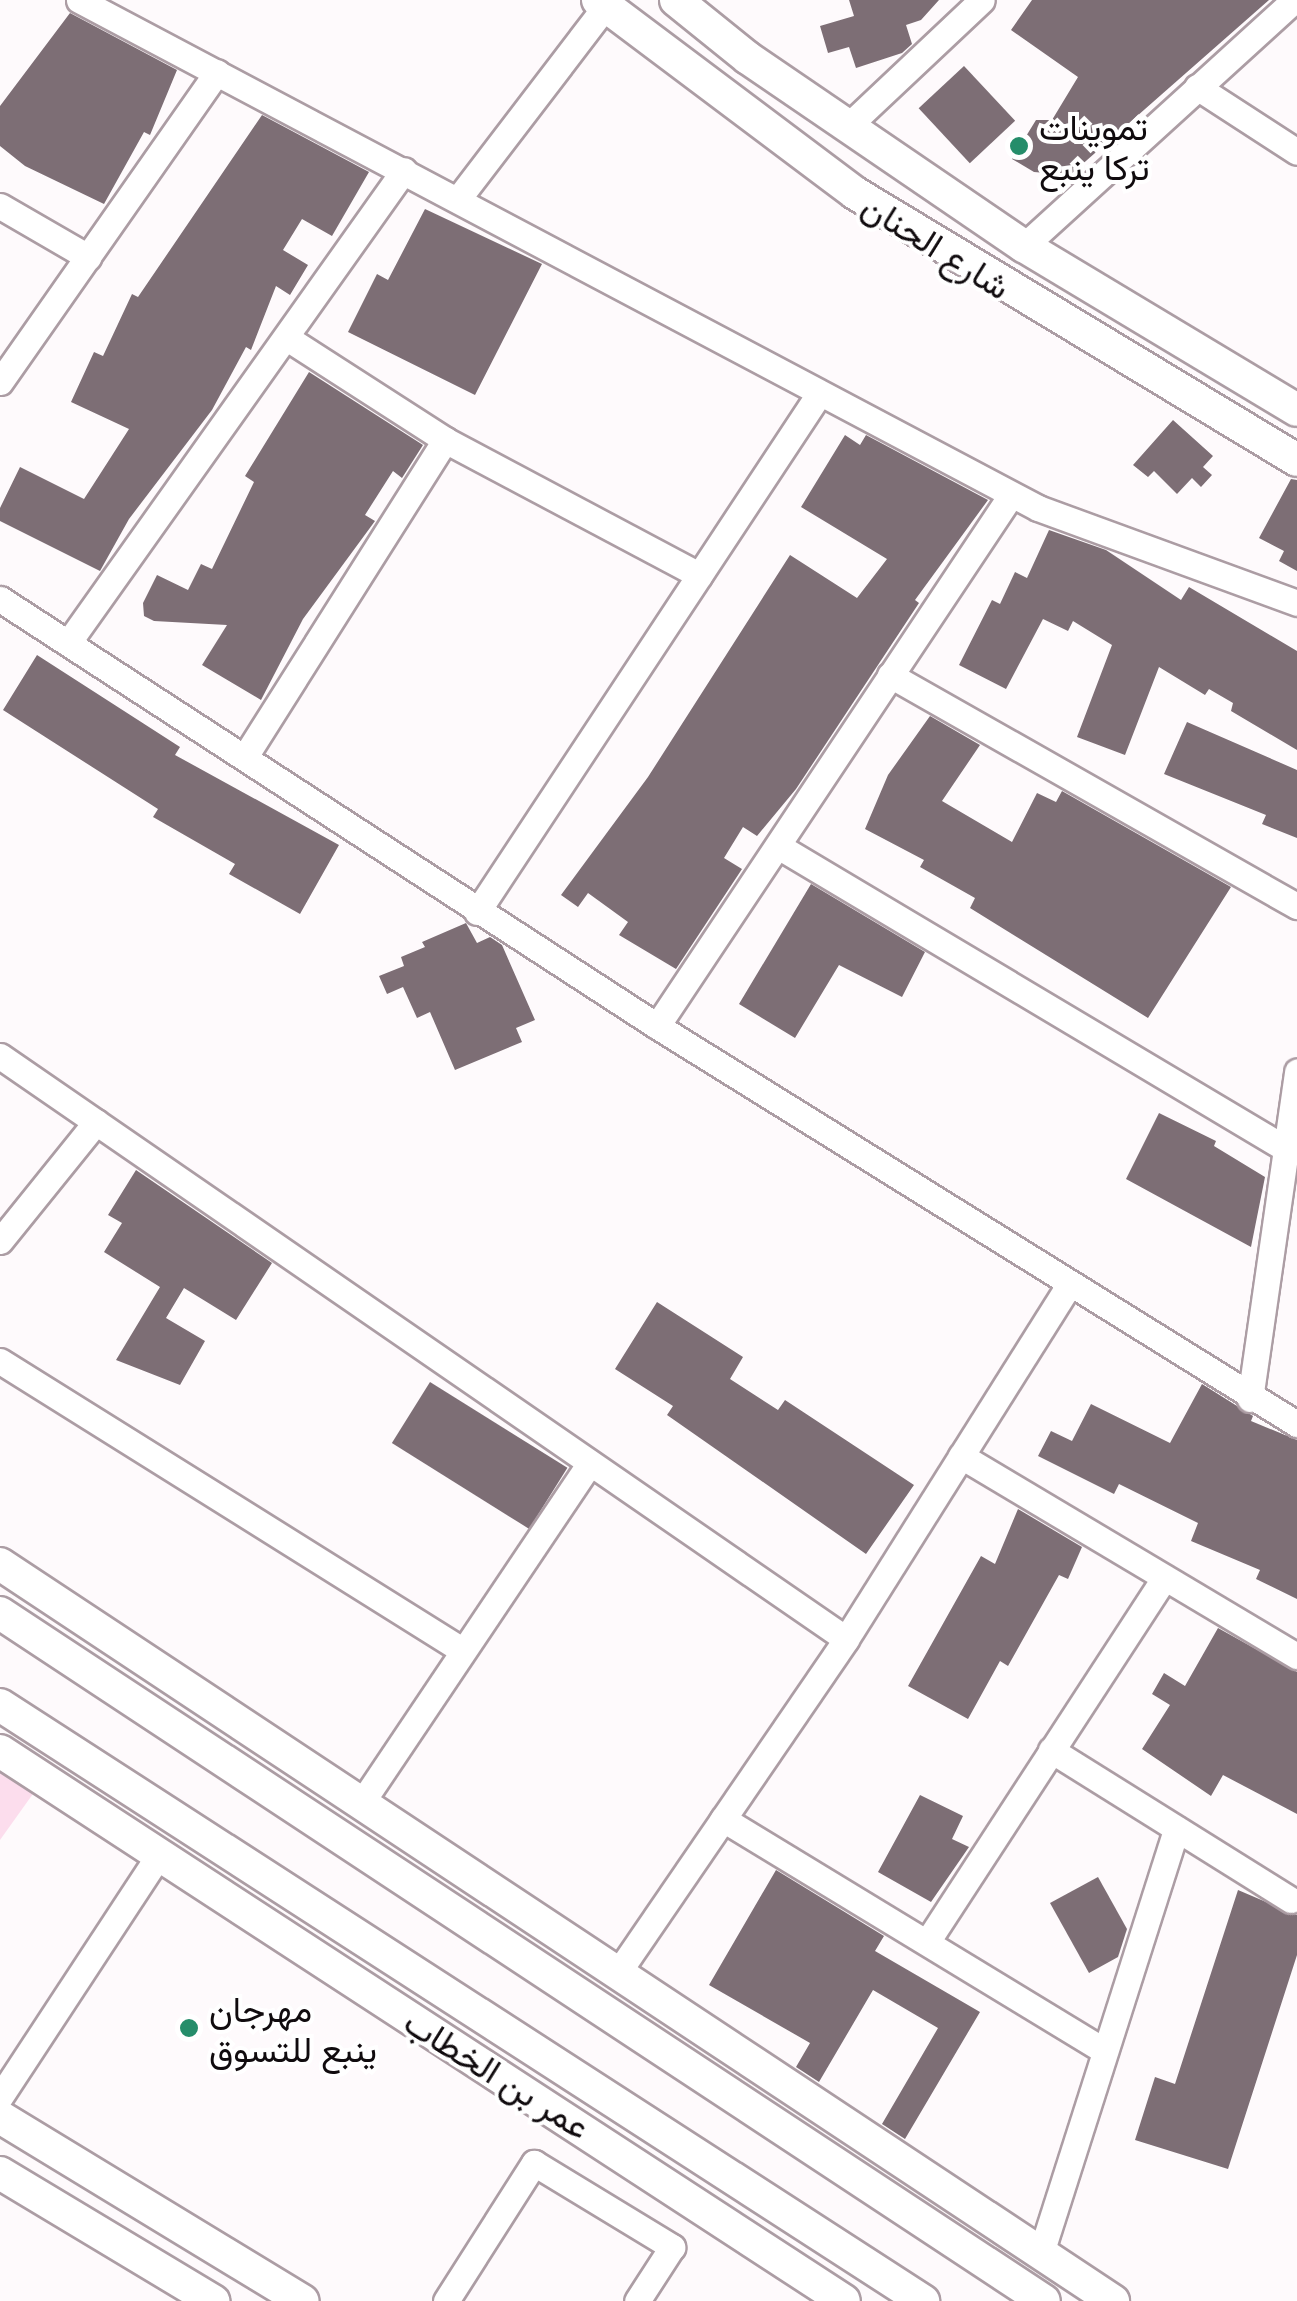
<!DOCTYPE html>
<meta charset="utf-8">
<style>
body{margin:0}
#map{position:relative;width:1297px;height:2301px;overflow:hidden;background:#fefafc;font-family:Lato,Vazirmatn,sans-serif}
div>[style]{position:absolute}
.green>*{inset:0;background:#fcdded}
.building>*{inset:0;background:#7d6e75;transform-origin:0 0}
.roads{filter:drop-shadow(2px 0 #ac9da4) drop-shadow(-2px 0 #ac9da4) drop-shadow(0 2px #ac9da4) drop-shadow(0 -2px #ac9da4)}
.minor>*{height:25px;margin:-12.5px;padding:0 12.5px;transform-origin:12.5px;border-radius:12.5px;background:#fff}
.major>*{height:32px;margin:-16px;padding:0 16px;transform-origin:16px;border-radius:16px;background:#fff}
.dots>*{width:28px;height:28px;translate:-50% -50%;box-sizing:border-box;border:5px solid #fff;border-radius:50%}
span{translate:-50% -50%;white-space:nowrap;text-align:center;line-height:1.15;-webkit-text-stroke:8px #fff;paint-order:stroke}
.poi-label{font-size:35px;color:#100b0e}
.left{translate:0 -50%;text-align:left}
.street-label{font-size:35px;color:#100b0e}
</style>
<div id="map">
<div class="green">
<i style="clip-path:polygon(0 1769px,35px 1791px,0 1840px)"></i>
</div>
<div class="building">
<i style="clip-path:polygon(849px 0,939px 0,921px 20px,906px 25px,912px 44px,902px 53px,856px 68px,849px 47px,828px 53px,820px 26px,854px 16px)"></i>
<i style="clip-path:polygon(1032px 0,1269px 0,1070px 175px,1034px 172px,1012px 159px,1036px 120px,1052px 120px,1078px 77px,1011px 30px)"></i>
<i style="clip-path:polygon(70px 13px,177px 70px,150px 135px,144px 132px,104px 204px,25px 166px,0 146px,0 106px)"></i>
<i style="left:964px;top:66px;width:75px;height:62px;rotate:47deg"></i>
<i style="clip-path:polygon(262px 115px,369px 172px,332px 236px,302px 219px,283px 250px,308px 265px,290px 295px,276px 286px,251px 350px,246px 347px,212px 410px,129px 519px,100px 571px,0 521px,0 508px,20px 467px,84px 499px,129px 429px,71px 402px,94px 352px,103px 356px,132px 294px,138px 297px)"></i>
<i style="clip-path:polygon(425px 209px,542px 264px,475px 395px,348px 332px,377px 274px,388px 280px)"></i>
<i style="clip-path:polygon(309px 372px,423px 445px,402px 478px,393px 471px,365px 515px,375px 521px,303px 619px,261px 700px,202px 665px,227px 625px,154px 621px,144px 616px,143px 603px,157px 575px,188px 590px,201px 564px,212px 569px,254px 482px,245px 476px)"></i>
<i style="clip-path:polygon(1173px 420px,1213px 456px,1203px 467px,1212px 475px,1201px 487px,1192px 478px,1177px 494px,1154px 471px,1148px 477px,1133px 465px)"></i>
<i style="clip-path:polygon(845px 435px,860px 445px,866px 435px,988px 500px,915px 600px,919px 603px,796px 789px,757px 836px,743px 827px,724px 858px,742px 869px,676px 969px,619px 935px,628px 922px,588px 893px,578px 907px,561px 895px,648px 777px,790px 555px,857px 598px,887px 559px,801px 507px)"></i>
<i style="clip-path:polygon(1291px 479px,1297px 480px,1297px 571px,1279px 561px,1284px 551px,1259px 538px)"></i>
<i style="clip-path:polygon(1049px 530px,1106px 550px,1181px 600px,1189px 587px,1297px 651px,1297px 750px,1231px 711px,1233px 703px,1209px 689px,1205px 695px,1159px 667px,1125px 755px,1077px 737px,1112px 645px,1073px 621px,1068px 631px,1043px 619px,1006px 689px,959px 665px,992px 600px,1000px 604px,1015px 572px,1027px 578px)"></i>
<i style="clip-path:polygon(37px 655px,180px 747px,175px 755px,339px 845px,300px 914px,229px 874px,235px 864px,153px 817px,158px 809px,3px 710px)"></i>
<i style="clip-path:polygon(930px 716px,980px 745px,942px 801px,1012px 842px,1037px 793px,1056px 802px,1062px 791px,1231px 887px,1148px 1018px,970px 908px,975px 898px,920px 867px,924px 860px,865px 829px,888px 775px)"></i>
<i style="clip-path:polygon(1187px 722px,1297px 770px,1297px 838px,1262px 824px,1266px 815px,1164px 774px)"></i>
<i style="clip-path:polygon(811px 884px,925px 952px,902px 997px,839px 965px,795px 1038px,739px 1004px)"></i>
<i style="clip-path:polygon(466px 923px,477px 943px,490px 937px,502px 945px,535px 1020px,516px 1028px,522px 1042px,455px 1070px,430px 1012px,417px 1018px,403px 987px,387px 994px,379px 976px,404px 966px,401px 957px,425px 947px,422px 942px)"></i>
<i style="clip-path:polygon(1159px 1113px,1216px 1141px,1214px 1146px,1265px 1177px,1251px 1247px,1126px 1179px)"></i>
<i style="clip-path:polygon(136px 1170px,272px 1263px,236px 1320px,184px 1288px,166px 1318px,205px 1341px,180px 1385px,116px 1360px,160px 1287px,104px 1252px,122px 1223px,108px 1215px)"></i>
<i style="clip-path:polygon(657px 1302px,743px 1357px,730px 1379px,778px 1410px,785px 1400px,914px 1485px,866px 1554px,667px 1415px,673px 1406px,615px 1369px)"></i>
<i style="left:430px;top:1382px;width:162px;height:72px;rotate:32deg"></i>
<i style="clip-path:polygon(1202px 1384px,1253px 1416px,1251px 1421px,1297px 1440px,1297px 1599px,1256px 1579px,1260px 1570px,1191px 1541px,1198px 1523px,1119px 1484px,1114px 1494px,1038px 1456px,1051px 1431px,1072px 1441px,1091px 1404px,1170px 1443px)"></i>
<i style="clip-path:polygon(1018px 1509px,1082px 1547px,1068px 1579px,1059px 1575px,1008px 1666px,1000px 1661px,968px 1719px,908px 1686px,981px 1556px,995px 1564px)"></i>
<i style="clip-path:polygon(1218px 1628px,1297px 1672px,1297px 1814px,1223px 1775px,1211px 1796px,1142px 1749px,1170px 1705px,1152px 1694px,1164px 1673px,1185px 1686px)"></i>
<i style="clip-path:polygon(920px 1795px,963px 1816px,952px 1839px,969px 1847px,931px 1902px,878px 1872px)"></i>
<i style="clip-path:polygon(776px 1870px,884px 1936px,875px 1951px,980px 2012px,905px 2139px,882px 2124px,938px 2028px,873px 1990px,819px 2082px,796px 2067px,810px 2043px,709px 1985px)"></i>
<i style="clip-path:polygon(1098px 1877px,1127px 1929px,1118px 1957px,1089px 1973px,1050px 1903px)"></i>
<i style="clip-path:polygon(1238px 1890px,1297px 1915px,1297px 1955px,1228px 2169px,1135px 2140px,1155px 2077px,1175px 2084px)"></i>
</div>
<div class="roads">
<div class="minor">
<i style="left:79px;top:0;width:1085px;rotate:27.91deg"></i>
<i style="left:1038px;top:508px;width:276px;rotate:20.1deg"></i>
<i style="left:1197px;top:87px;width:119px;rotate:33deg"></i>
<i style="left:847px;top:127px;width:185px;rotate:-43.3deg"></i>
<i style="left:458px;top:199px;width:242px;rotate:-52.6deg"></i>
<i style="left:0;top:206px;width:102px;rotate:30.1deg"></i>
<i style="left:1024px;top:246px;width:365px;rotate:-42.3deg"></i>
<i style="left:287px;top:338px;width:188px;rotate:32.8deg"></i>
<i style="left:445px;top:440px;width:288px;rotate:28deg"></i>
<i style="left:0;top:382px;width:378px;rotate:-55deg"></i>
<i style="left:0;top:599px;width:784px;rotate:33.02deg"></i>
<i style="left:657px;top:1026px;width:754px;rotate:31.88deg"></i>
<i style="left:68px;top:643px;width:580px;rotate:-54.61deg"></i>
<i style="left:890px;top:675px;width:468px;rotate:29.6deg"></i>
<i style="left:246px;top:755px;width:373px;rotate:-57.7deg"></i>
<i style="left:778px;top:846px;width:594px;rotate:30.8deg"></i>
<i style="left:477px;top:912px;width:621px;rotate:-56.57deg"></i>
<i style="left:657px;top:1026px;width:638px;rotate:-56.31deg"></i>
<i style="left:0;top:1056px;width:1027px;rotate:34.57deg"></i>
<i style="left:0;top:1241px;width:153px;rotate:-51.1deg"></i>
<i style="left:0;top:1361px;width:545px;rotate:32.03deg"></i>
<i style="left:1250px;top:1399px;width:331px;rotate:-81.8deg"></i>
<i style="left:961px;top:1456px;width:391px;rotate:30.8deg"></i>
<i style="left:1051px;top:1750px;width:283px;rotate:32deg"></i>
<i style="left:360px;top:1805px;width:412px;rotate:-56.1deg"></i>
<i style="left:723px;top:1819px;width:445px;rotate:31.3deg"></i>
<i style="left:927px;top:1942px;width:432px;rotate:-56.9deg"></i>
<i style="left:619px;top:1971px;width:402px;rotate:-55.6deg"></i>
<i style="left:846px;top:1639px;width:417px;rotate:-57.8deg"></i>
<i style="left:0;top:2097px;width:290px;rotate:-56.7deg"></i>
<i style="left:1041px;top:2253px;width:445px;rotate:-72.3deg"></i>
<i style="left:446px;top:2301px;width:164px;rotate:-57.5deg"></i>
<i style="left:534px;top:2163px;width:162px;rotate:31.3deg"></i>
<i style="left:672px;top:2247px;width:64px;rotate:122.9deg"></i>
</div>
<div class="major">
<i style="left:598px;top:0;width:321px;rotate:36.9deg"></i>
<i style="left:855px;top:193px;width:516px;rotate:31.14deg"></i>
<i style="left:676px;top:0;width:92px;rotate:38.9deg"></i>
<i style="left:748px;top:58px;width:334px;rotate:34.3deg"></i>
<i style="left:1024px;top:246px;width:318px;rotate:31deg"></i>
<i style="left:0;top:1564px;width:1335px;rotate:33.51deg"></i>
<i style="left:0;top:1613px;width:1250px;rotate:33.39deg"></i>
<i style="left:0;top:1705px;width:1099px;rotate:32.85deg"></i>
<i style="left:0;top:1751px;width:1007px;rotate:33.09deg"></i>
<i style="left:0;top:2117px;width:354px;rotate:31.3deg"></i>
<i style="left:0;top:2173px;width:249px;rotate:31deg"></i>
</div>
</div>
<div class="dots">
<i style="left:1019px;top:146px;background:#258d6a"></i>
<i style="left:189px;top:2028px;background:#258d6a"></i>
</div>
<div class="poi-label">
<span class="left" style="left:1039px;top:146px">تموينات<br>تركا ينبع</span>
<span class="left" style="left:209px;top:2028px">مهرجان<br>ينبع للتسوق</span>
</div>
<div class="street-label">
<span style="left:937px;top:245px;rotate:32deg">شارع الحنان</span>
<span style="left:498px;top:2073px;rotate:32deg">عمر بن الخطاب</span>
</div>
</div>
